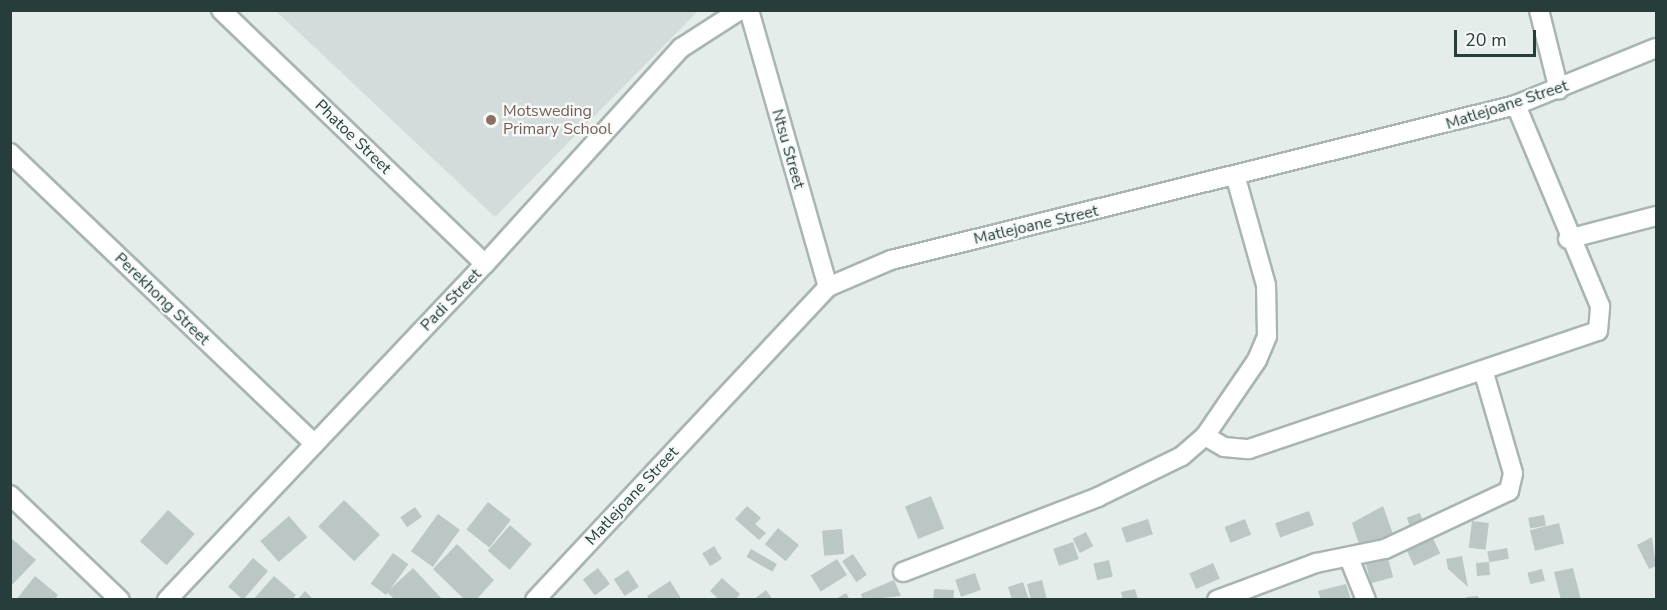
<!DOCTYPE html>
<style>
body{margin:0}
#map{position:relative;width:1667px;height:610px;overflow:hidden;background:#e5edeb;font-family:"Nunito Sans",sans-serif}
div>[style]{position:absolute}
.built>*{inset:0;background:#d3dcda}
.building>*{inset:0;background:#bbc7c4;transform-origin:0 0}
.roads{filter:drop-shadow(2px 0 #a8b5b3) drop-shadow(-2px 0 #a8b5b3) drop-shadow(0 2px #a8b5b3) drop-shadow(0 -2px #a8b5b3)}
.street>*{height:18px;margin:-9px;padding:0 9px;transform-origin:9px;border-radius:9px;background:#fff}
.dots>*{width:16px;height:16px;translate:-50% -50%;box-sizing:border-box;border:3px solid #f5f9f8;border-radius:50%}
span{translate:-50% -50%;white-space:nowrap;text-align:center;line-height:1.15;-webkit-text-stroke:4.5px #f5f9f8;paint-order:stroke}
.street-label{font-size:16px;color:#263d3b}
.education-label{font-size:16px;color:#785e54}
.left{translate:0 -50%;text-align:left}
.frame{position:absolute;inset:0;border:12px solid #263d3b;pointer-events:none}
.scale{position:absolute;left:1454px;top:30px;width:82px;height:27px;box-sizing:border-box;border:3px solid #263d3b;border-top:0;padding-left:8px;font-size:18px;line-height:21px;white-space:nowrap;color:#263d3b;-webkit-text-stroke:4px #f5f9f8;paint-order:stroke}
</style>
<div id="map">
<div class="built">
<i style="clip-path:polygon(276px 11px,698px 11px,495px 217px)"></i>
</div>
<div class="building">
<i style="left:931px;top:496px;width:35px;height:28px;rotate:68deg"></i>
<i style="left:344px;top:500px;width:50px;height:37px;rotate:44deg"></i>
<i style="left:488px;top:502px;width:29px;height:35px;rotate:38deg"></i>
<i style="clip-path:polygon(747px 506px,761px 518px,755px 524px,766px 533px,759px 540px,735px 519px)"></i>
<i style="clip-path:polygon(1383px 506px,1393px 534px,1360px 547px,1352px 523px)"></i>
<i style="left:415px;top:507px;width:12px;height:18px;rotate:55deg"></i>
<i style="left:168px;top:510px;width:36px;height:42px;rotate:42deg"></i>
<i style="left:1309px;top:511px;width:15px;height:36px;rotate:70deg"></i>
<i style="left:1420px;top:513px;width:18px;height:14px;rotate:71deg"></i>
<i style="left:438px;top:514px;width:27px;height:46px;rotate:36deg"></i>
<i style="left:1544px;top:515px;width:11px;height:16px;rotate:80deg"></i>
<i style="left:289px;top:516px;width:28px;height:38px;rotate:49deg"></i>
<i style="left:1148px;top:519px;width:16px;height:28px;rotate:72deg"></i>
<i style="left:1245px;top:519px;width:17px;height:22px;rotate:69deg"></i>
<i style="left:1472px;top:521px;width:17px;height:27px;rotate:7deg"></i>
<i style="left:1559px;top:523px;width:21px;height:30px;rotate:76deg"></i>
<i style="left:510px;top:525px;width:29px;height:34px;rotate:41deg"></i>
<i style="left:778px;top:528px;width:27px;height:21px;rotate:39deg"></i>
<i style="left:842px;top:529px;width:25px;height:20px;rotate:85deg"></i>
<i style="left:1086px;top:532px;width:16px;height:15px;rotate:63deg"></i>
<i style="clip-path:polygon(10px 537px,36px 560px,10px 587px)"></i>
<i style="clip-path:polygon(1652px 537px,1656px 566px,1649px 569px,1637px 545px)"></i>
<i style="left:1433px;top:538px;width:17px;height:29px;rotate:65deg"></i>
<i style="left:1073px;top:542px;width:18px;height:21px;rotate:71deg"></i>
<i style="clip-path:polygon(457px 544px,494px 580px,476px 600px,465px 600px,433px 569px)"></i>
<i style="left:714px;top:546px;width:15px;height:14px;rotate:58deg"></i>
<i style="left:1507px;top:548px;width:11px;height:20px;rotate:80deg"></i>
<i style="left:751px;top:549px;width:30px;height:9px;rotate:30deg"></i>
<i style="left:393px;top:553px;width:19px;height:38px;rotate:36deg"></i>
<i style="left:853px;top:554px;width:25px;height:13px;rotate:56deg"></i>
<i style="clip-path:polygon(1462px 556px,1468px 587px,1448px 569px,1446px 559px)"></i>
<i style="left:253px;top:558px;width:20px;height:38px;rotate:41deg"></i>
<i style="left:1388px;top:558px;width:20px;height:23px;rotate:75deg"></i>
<i style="left:837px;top:559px;width:19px;height:31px;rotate:58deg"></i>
<i style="left:1109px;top:560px;width:17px;height:16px;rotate:77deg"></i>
<i style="left:1489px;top:562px;width:13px;height:13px;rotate:86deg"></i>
<i style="left:1213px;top:563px;width:17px;height:26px;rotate:66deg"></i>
<i style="clip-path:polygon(413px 568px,443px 600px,395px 600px,387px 592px)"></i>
<i style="left:598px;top:568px;width:20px;height:19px;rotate:53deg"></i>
<i style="clip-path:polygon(1573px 568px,1581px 600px,1561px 600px,1554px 572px)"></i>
<i style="left:1542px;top:569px;width:12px;height:15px;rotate:76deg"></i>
<i style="left:628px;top:570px;width:20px;height:17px;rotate:57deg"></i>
<i style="left:975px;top:573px;width:18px;height:21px;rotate:71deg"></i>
<i style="clip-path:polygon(35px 576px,58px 595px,54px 600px,16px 600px)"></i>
<i style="clip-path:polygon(274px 576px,296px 595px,292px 600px,253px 600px)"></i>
<i style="clip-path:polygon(722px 578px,740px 594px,735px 600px,719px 600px,710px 591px)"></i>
<i style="clip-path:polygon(894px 580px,901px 596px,863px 600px,861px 594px)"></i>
<i style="clip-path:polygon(1042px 580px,1047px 600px,1031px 600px,1027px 584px)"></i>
<i style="clip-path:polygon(670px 581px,682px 600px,649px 600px,647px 596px)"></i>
<i style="clip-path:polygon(1023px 582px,1029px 600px,1012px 600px,1008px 587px)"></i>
<i style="clip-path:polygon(1346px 584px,1351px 600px,1321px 600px,1318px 591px)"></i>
<i style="left:934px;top:589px;width:20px;height:11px;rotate:3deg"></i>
<i style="clip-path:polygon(1135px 589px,1138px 600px,1123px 600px,1121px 592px)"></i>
<i style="clip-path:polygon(766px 590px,773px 600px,753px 600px)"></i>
<i style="clip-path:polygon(305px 591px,314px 600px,297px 600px)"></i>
<i style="clip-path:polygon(846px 593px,850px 600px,834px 600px)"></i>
<i style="clip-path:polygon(1478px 596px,1479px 600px,1466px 600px,1466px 597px)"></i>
</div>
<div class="roads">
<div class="street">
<i style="left:221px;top:10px;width:366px;rotate:43.9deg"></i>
<i style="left:749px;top:10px;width:288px;rotate:74.1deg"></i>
<i style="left:1539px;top:10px;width:82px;rotate:76deg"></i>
<i style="left:10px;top:153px;width:421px;rotate:43.7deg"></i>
<i style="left:1568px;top:239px;width:91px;rotate:-14.6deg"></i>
<i style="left:1205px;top:436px;width:22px;rotate:30deg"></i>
<i style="left:1224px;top:447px;width:25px;rotate:5deg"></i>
<i style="left:1249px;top:449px;width:368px;rotate:-18.7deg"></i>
<i style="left:1598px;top:331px;width:25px;rotate:-85deg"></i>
<i style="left:1600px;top:306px;width:218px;rotate:-112.7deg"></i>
<i style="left:10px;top:495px;width:152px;rotate:43.7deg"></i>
<i style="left:1349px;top:558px;width:45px;rotate:68deg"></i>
<i style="left:903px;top:572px;width:209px;rotate:-21deg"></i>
<i style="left:1098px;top:497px;width:93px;rotate:-26deg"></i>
<i style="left:1182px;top:456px;width:30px;rotate:-41deg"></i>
<i style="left:1205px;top:436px;width:92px;rotate:-55.6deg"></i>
<i style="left:1257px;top:360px;width:26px;rotate:-67deg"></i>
<i style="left:1267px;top:336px;width:51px;rotate:-91.1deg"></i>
<i style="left:1266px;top:285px;width:111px;rotate:-105.7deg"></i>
<i style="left:167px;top:600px;width:463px;rotate:-46.6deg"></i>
<i style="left:485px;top:264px;width:292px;rotate:-47.8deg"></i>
<i style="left:681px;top:48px;width:70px;rotate:-32.8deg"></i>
<i style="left:535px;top:600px;width:429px;rotate:-46.9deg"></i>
<i style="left:828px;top:287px;width:69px;rotate:-23.2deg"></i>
<i style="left:891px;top:260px;width:644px;rotate:-13.93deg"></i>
<i style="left:1516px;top:105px;width:151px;rotate:-22.2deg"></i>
<i style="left:1217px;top:600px;width:106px;rotate:-20.5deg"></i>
<i style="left:1316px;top:563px;width:70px;rotate:-11.5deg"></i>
<i style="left:1385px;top:549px;width:137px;rotate:-25.1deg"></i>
<i style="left:1509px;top:491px;width:18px;rotate:-77deg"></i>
<i style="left:1513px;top:473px;width:104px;rotate:-106.2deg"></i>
</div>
</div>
<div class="dots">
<i style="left:491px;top:120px;background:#8d6e63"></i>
</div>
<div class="street-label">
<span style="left:1507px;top:105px;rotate:-18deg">Matlejoane Street</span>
<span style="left:353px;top:137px;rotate:44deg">Phatoe Street</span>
<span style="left:788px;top:149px;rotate:74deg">Ntsu Street</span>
<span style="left:1036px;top:225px;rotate:-13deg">Matlejoane Street</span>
<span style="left:162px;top:299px;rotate:44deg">Perekhong Street</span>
<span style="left:451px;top:300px;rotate:-46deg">Padi Street</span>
<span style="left:632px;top:496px;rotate:-47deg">Matlejoane Street</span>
</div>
<div class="education-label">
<span class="left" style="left:503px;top:120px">Motsweding<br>Primary School</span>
</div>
<div class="frame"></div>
<div class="scale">20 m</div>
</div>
